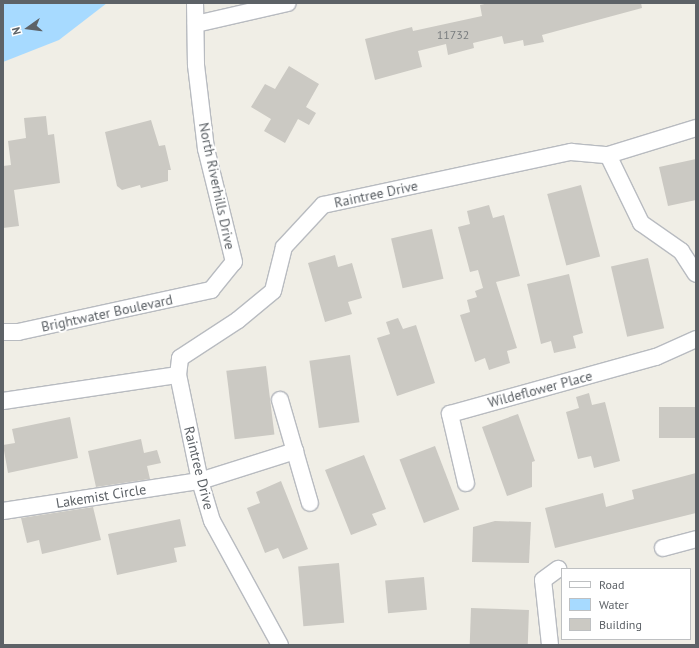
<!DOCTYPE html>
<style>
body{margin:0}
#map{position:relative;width:699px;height:648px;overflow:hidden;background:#f0eee6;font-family:"PT Sans",sans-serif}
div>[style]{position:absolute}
.water>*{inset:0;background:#a7daff}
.building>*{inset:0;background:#cbc9c3;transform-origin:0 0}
.roads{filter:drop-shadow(1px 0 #b8bbc0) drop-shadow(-1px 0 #b8bbc0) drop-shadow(0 1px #b8bbc0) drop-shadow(0 -1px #b8bbc0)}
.minor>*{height:16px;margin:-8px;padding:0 8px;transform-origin:8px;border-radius:8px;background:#fff}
span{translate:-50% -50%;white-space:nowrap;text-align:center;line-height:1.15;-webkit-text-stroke:4px #fff;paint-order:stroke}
.number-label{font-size:12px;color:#787c7e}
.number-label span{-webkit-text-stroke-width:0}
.street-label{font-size:14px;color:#5d6267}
.frame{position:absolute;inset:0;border:4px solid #5d6267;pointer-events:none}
.legend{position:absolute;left:561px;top:568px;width:130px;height:72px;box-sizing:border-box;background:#fff;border:1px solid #bec0c2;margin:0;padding:5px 7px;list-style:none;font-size:12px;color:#5d6267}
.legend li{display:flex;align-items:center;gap:8px;height:20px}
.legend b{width:20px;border:1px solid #bec0c2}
.north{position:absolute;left:8px;top:8px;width:40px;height:40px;-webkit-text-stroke:3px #fff;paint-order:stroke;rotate:256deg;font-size:11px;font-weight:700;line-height:16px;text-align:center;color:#5d6267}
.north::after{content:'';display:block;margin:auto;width:14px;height:18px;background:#5d6267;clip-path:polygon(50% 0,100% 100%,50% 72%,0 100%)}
</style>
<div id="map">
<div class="water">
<i style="clip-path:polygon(3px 3px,107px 3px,59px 40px,3px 62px)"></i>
</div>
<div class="building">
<i style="clip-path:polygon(489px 3px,641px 3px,642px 8px,542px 35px,544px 42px,524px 46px,523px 40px,504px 44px,502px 36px,473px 43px,474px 48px,448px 55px,446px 44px,418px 51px,422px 67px,375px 80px,365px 39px,412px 27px,413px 31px,482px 16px,480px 5px)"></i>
<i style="clip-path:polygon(289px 66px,319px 84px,306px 107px,316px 113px,309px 125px,298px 119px,285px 143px,264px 131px,271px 119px,251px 107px,265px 84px,275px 89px)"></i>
<i style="clip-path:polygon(46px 116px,48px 135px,54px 134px,60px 183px,14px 190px,19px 226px,3px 228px,3px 166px,11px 165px,8px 141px,26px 138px,24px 118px)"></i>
<i style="clip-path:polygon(151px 120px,159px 146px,165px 145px,171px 170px,168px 170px,168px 181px,141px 188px,140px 185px,122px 190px,117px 186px,105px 132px)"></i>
<i style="clip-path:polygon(696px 159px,696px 200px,668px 206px,659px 167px)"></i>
<i style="left:581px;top:185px;width:74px;height:35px;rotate:75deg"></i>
<i style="clip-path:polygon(489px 205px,493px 218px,504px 215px,520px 276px,496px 282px,517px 348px,507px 351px,510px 363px,489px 370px,485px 358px,475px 362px,460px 315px,470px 312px,467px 300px,477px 297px,475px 291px,483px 288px,478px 270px,470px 272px,458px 227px,470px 224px,467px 211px)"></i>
<i style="left:432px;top:229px;width:51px;height:42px;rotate:77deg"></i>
<i style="clip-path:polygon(335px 255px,338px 267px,352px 263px,362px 298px,348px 302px,352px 314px,325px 322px,308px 263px)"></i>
<i style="left:648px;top:258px;width:72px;height:38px;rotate:77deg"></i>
<i style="clip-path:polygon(569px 274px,583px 333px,573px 336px,576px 348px,554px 353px,551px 341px,541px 344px,527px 284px)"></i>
<i style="clip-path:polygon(398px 318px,403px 329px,416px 325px,435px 383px,397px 396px,377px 338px,390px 334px,386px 322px)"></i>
<i style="left:350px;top:355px;width:68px;height:41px;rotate:82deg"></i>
<i style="left:266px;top:366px;width:69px;height:40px;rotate:83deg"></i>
<i style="clip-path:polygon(589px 393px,592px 405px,605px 402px,620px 461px,594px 468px,591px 456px,578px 459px,566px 412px,579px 408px,576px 397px)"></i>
<i style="left:696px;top:407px;width:31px;height:37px;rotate:90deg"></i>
<i style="clip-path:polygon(518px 414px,535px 461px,532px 462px,532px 487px,507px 496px,482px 427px)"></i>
<i style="clip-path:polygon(70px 417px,78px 458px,8px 473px,3px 445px,15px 443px,12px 429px)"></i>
<i style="clip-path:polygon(141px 439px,144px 453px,157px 450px,161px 463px,147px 466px,150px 479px,96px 487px,88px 451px)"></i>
<i style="left:435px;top:446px;width:68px;height:38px;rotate:69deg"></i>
<i style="clip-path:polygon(364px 455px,386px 509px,372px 514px,377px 525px,351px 535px,325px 470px)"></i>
<i style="clip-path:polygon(696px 473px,696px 513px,555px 548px,545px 508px,603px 493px,606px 507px,634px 499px,632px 490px)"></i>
<i style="clip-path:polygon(281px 481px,308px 549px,283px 559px,278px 548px,265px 553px,247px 508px,260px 503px,256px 492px)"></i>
<i style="clip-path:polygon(93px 507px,101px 540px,42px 554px,39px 540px,27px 543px,21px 518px)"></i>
<i style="clip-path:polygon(180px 519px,186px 546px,174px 548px,177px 562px,117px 575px,108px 534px)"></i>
<i style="clip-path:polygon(495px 521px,531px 522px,529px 563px,472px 562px,473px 527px)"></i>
<i style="left:339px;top:563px;width:60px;height:41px;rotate:85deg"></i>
<i style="left:424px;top:577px;width:33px;height:39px;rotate:85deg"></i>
<i style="left:471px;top:608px;width:58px;height:37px;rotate:2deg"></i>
</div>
<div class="roads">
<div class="minor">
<i style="left:196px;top:24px;width:94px;rotate:-12.9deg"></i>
<i style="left:608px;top:155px;width:92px;rotate:-17.1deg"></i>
<i style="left:3px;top:332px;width:15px"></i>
<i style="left:18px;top:332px;width:198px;rotate:-12.3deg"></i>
<i style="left:211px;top:290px;width:36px;rotate:-51deg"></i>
<i style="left:234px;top:262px;width:116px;rotate:-103.9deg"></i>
<i style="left:206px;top:149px;width:85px;rotate:-96.8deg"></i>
<i style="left:196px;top:65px;width:62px;rotate:-90.9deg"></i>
<i style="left:280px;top:400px;width:107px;rotate:73.8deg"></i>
<i style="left:3px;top:401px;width:177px;rotate:-8.5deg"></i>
<i style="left:466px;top:483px;width:71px;rotate:-103.1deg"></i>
<i style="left:450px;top:414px;width:214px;rotate:-15.5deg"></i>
<i style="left:656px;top:357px;width:44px;rotate:-24.2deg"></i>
<i style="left:3px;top:511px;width:199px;rotate:-8.7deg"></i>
<i style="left:200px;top:481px;width:100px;rotate:-17.5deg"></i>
<i style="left:663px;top:548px;width:34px;rotate:-15deg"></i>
<i style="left:280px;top:645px;width:141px;rotate:-118.7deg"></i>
<i style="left:212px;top:521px;width:42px;rotate:-106.7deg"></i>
<i style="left:200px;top:481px;width:108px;rotate:-101.7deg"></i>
<i style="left:178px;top:375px;width:17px;rotate:-83deg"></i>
<i style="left:180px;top:358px;width:69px;rotate:-33.2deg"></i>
<i style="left:238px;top:320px;width:45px;rotate:-39.6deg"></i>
<i style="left:273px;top:291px;width:45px;rotate:-76deg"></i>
<i style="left:284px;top:247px;width:57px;rotate:-47.1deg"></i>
<i style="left:323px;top:205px;width:254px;rotate:-12.1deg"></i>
<i style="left:571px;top:152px;width:37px;rotate:5deg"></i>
<i style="left:608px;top:155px;width:76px;rotate:64.1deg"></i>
<i style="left:641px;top:223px;width:49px;rotate:35deg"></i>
<i style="left:681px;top:251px;width:27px;rotate:57deg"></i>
<i style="left:550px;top:645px;width:65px;rotate:-96.1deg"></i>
<i style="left:543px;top:580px;width:19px;rotate:-36deg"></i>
</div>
</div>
<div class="number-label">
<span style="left:453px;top:35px">11732</span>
</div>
<div class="street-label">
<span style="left:217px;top:186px;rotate:78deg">North Riverhills Drive</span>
<span style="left:376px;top:194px;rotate:-12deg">Raintree Drive</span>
<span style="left:107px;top:313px;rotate:-12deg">Brightwater Boulevard</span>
<span style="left:540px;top:389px;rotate:-15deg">Wildeflower Place</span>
<span style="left:199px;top:468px;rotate:76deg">Raintree Drive</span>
<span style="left:101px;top:496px;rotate:-9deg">Lakemist Circle</span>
</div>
<div class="frame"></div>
<ul class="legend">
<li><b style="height:5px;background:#fff"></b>Road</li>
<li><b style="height:11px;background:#a7daff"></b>Water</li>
<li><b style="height:11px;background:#cbc9c3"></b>Building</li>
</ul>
<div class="north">N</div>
</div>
